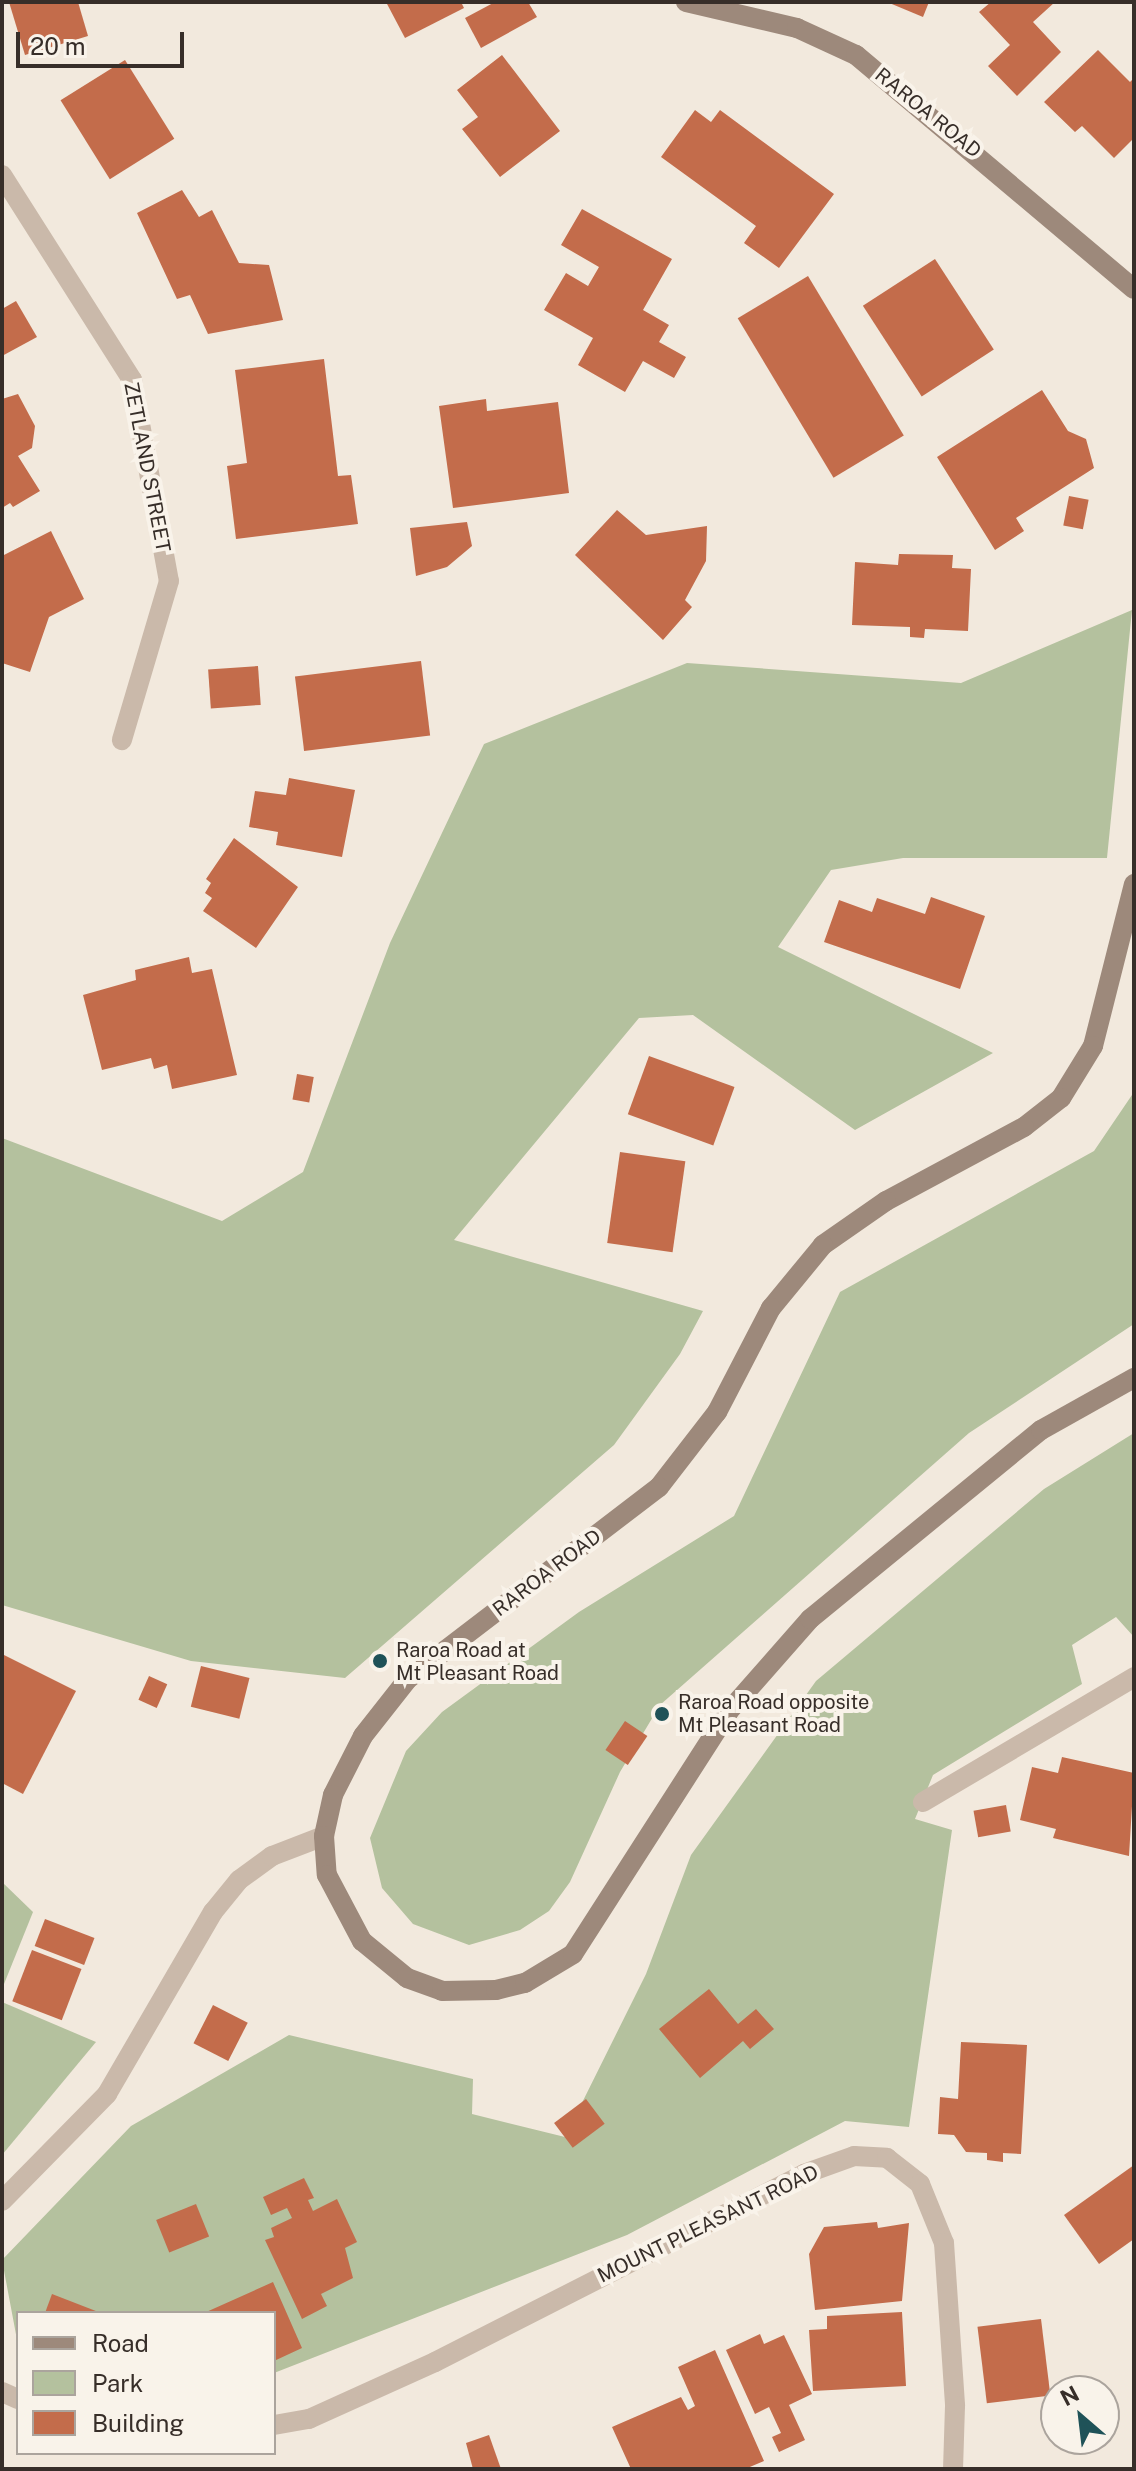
<!DOCTYPE html>
<style>
body{margin:0}
#map{position:relative;width:1136px;height:2471px;overflow:hidden;background:#f2e9dd;font-family:"Public Sans",sans-serif}
div>[style]{position:absolute}
.green>*{inset:0;background:#b4c19e}
.building>*{inset:0;background:#c36c4b;transform-origin:0 0}
.minor>*{height:20px;margin:-10px;padding:0 10px;transform-origin:10px;border-radius:10px;background:#cab9aa}
.secondary>*{height:20px;margin:-10px;padding:0 10px;transform-origin:10px;border-radius:10px;background:#9d897b}
.dots>*{width:22px;height:22px;translate:-50% -50%;box-sizing:border-box;border:4px solid #f9f3ea;border-radius:50%}
span{translate:-50% -50%;white-space:nowrap;text-align:center;line-height:1.15;-webkit-text-stroke:8px #f9f3ea;paint-order:stroke}
.street-label{font-size:20px;color:#372e29}
.poi-label{font-size:20px;color:#372e29}
.left{translate:0 -50%;text-align:left}
.frame{position:absolute;inset:0;border:4px solid #372e29;pointer-events:none}
.legend{position:absolute;left:16px;top:2311px;width:260px;height:144px;box-sizing:border-box;background:#f9f3ea;border:2px solid #aba49d;margin:0;padding:10px 14px;list-style:none;font-size:24px;color:#372e29}
.legend li{display:flex;align-items:center;gap:16px;height:40px}
.legend b{width:40px;border:2px solid #aba49d}
.north{position:absolute;left:1040px;top:2375px;width:80px;height:80px;box-sizing:border-box;background:#f9f3ea;border:2px solid #aba49d;border-radius:50%;rotate:332deg;font-size:22px;font-weight:700;line-height:32px;text-align:center;color:#372e29}
.north::after{content:'';display:block;margin:auto;width:28px;height:36px;background:#1f5258;clip-path:polygon(50% 0,100% 100%,50% 72%,0 100%)}
.scale{position:absolute;left:16px;top:32px;width:168px;height:36px;box-sizing:border-box;border:4px solid #372e29;border-top:0;padding-left:10px;font-size:24px;line-height:28px;white-space:nowrap;color:#372e29;-webkit-text-stroke:6px #f9f3ea;paint-order:stroke}
</style>
<div id="map">
<div class="green">
<i style="clip-path:polygon(1132px 610px,1107px 858px,903px 858px,831px 870px,778px 947px,993px 1053px,855px 1130px,693px 1015px,639px 1018px,454px 1240px,703px 1311px,680px 1354px,614px 1445px,345px 1678px,191px 1661px,2px 1605px,2px 1138px,222px 1221px,303px 1172px,390px 943px,484px 744px,687px 663px,961px 683px)"></i>
<i style="clip-path:polygon(1134px 1092px,1134px 1324px,969px 1433px,660px 1705px,620px 1772px,570px 1882px,549px 1911px,520px 1930px,469px 1945px,413px 1924px,382px 1888px,370px 1838px,406px 1751px,442px 1712px,579px 1612px,734px 1516px,840px 1292px,1094px 1151px)"></i>
<i style="clip-path:polygon(1134px 1433px,1134px 1637px,1116px 1617px,1072px 1645px,1082px 1684px,933px 1775px,915px 1819px,952px 1830px,909px 2127px,845px 2121px,627px 2235px,274px 2373px,274px 2313px,18px 2313px,18px 2345px,2px 2260px,131px 2126px,289px 2035px,473px 2079px,472px 2114px,565px 2137px,646px 1974px,691px 1855px,816px 1681px,1044px 1489px)"></i>
<i style="clip-path:polygon(2px 1882px,33px 1912px,2px 1989px)"></i>
<i style="clip-path:polygon(2px 2002px,96px 2042px,2px 2155px)"></i>
</div>
<div class="building">
<i style="clip-path:polygon(9px 2px,78px 2px,88px 36px,25px 55px)"></i>
<i style="clip-path:polygon(386px 2px,461px 2px,464px 8px,405px 38px)"></i>
<i style="clip-path:polygon(495px 2px,528px 2px,537px 17px,481px 48px,465px 18px)"></i>
<i style="clip-path:polygon(887px 2px,929px 2px,923px 17px)"></i>
<i style="clip-path:polygon(991px 2px,1055px 2px,1033px 22px,1061px 52px,1017px 96px,988px 66px,1010px 45px,979px 12px)"></i>
<i style="clip-path:polygon(1098px 50px,1130px 82px,1134px 78px,1134px 138px,1114px 158px,1082px 126px,1075px 132px,1044px 102px)"></i>
<i style="clip-path:polygon(502px 55px,560px 131px,500px 177px,462px 129px,478px 117px,457px 90px)"></i>
<i style="left:125px;top:60px;width:93px;height:76px;rotate:58deg"></i>
<i style="clip-path:polygon(695px 110px,711px 122px,720px 110px,834px 194px,779px 268px,744px 243px,756px 226px,661px 157px)"></i>
<i style="clip-path:polygon(182px 190px,199px 217px,212px 210px,239px 263px,269px 265px,283px 320px,208px 334px,190px 295px,177px 299px,137px 213px)"></i>
<i style="clip-path:polygon(582px 209px,672px 259px,643px 310px,669px 325px,659px 342px,686px 357px,674px 378px,643px 361px,625px 392px,578px 365px,593px 338px,544px 310px,566px 273px,588px 286px,599px 267px,561px 245px)"></i>
<i style="left:935px;top:259px;width:108px;height:86px;rotate:57deg"></i>
<i style="left:808px;top:276px;width:186px;height:82px;rotate:59deg"></i>
<i style="clip-path:polygon(16px 301px,37px 337px,2px 356px,2px 309px)"></i>
<i style="clip-path:polygon(324px 359px,338px 476px,351px 475px,358px 524px,236px 539px,227px 466px,247px 463px,235px 370px)"></i>
<i style="clip-path:polygon(1042px 390px,1068px 431px,1086px 439px,1094px 468px,1016px 518px,1024px 531px,995px 550px,937px 457px)"></i>
<i style="clip-path:polygon(18px 394px,35px 426px,32px 448px,18px 456px,40px 491px,13px 507px,10px 503px,2px 508px,2px 399px)"></i>
<i style="clip-path:polygon(486px 399px,487px 411px,558px 402px,569px 493px,453px 508px,439px 406px)"></i>
<i style="left:1069px;top:496px;width:20px;height:30px;rotate:11deg"></i>
<i style="clip-path:polygon(617px 510px,646px 535px,707px 526px,706px 561px,685px 600px,692px 607px,663px 640px,575px 555px)"></i>
<i style="clip-path:polygon(467px 522px,472px 546px,447px 567px,416px 576px,410px 528px)"></i>
<i style="clip-path:polygon(51px 531px,84px 599px,49px 617px,30px 672px,2px 663px,2px 556px)"></i>
<i style="clip-path:polygon(899px 554px,953px 555px,952px 568px,971px 569px,968px 631px,925px 629px,924px 638px,910px 637px,910px 627px,852px 625px,855px 562px,898px 565px)"></i>
<i style="left:421px;top:661px;width:75px;height:127px;rotate:83deg"></i>
<i style="left:258px;top:666px;width:39px;height:50px;rotate:86deg"></i>
<i style="clip-path:polygon(289px 778px,355px 790px,342px 857px,276px 845px,278px 832px,249px 827px,255px 791px,286px 795px)"></i>
<i style="clip-path:polygon(234px 838px,298px 887px,256px 948px,203px 911px,212px 898px,205px 893px,211px 883px,206px 879px)"></i>
<i style="clip-path:polygon(931px 897px,985px 916px,960px 989px,824px 942px,839px 900px,872px 912px,877px 898px,925px 914px)"></i>
<i style="clip-path:polygon(189px 957px,192px 973px,212px 969px,237px 1075px,172px 1089px,167px 1065px,154px 1069px,151px 1058px,102px 1070px,83px 995px,136px 980px,135px 970px)"></i>
<i style="left:649px;top:1056px;width:91px;height:62px;rotate:20deg"></i>
<i style="left:297px;top:1074px;width:17px;height:26px;rotate:10deg"></i>
<i style="left:620px;top:1152px;width:66px;height:92px;rotate:8deg"></i>
<i style="clip-path:polygon(2px 1654px,76px 1691px,23px 1794px,2px 1783px)"></i>
<i style="left:201px;top:1666px;width:50px;height:42px;rotate:14deg"></i>
<i style="left:149px;top:1676px;width:20px;height:26px;rotate:24deg"></i>
<i style="left:625px;top:1721px;width:27px;height:35px;rotate:34deg"></i>
<i style="clip-path:polygon(1062px 1757px,1134px 1773px,1129px 1856px,1053px 1838px,1056px 1829px,1020px 1820px,1032px 1767px,1058px 1773px)"></i>
<i style="left:1006px;top:1805px;width:27px;height:33px;rotate:80deg"></i>
<i style="left:45px;top:1919px;width:53px;height:29px;rotate:21deg"></i>
<i style="left:32px;top:1950px;width:53px;height:55px;rotate:21deg"></i>
<i style="clip-path:polygon(709px 1989px,738px 2024px,756px 2009px,774px 2029px,750px 2049px,743px 2041px,700px 2078px,659px 2029px)"></i>
<i style="left:213px;top:2005px;width:39px;height:43px;rotate:27deg"></i>
<i style="clip-path:polygon(961px 2042px,1027px 2045px,1021px 2154px,1003px 2153px,1003px 2162px,987px 2160px,987px 2153px,966px 2152px,954px 2135px,938px 2134px,940px 2097px,958px 2099px)"></i>
<i style="left:586px;top:2099px;width:31px;height:40px;rotate:53deg"></i>
<i style="clip-path:polygon(1134px 2165px,1134px 2239px,1099px 2264px,1064px 2215px)"></i>
<i style="clip-path:polygon(304px 2178px,314px 2198px,308px 2200px,313px 2211px,337px 2199px,357px 2242px,345px 2248px,353px 2278px,321px 2294px,327px 2306px,302px 2319px,265px 2240px,274px 2237px,271px 2228px,292px 2218px,287px 2208px,271px 2215px,263px 2197px)"></i>
<i style="left:196px;top:2204px;width:35px;height:43px;rotate:68deg"></i>
<i style="clip-path:polygon(877px 2222px,878px 2228px,909px 2223px,902px 2301px,815px 2310px,809px 2254px,824px 2227px)"></i>
<i style="clip-path:polygon(273px 2282px,302px 2348px,274px 2361px,274px 2313px,204px 2313px)"></i>
<i style="clip-path:polygon(52px 2294px,101px 2313px,45px 2313px)"></i>
<i style="clip-path:polygon(902px 2312px,906px 2386px,813px 2391px,809px 2330px,827px 2329px,827px 2316px)"></i>
<i style="left:1041px;top:2319px;width:77px;height:64px;rotate:83deg"></i>
<i style="clip-path:polygon(760px 2334px,764px 2344px,784px 2335px,812px 2394px,789px 2405px,805px 2440px,779px 2452px,772px 2437px,781px 2433px,769px 2407px,755px 2414px,726px 2350px)"></i>
<i style="clip-path:polygon(715px 2350px,764px 2461px,745px 2469px,631px 2469px,612px 2427px,681px 2397px,688px 2410px,695px 2406px,678px 2367px)"></i>
<i style="clip-path:polygon(489px 2435px,501px 2469px,473px 2469px,466px 2443px)"></i>
</div>
<div class="minor">
<i style="left:2px;top:175px;width:243px;rotate:57.6deg"></i>
<i style="left:132px;top:380px;width:204px;rotate:79.6deg"></i>
<i style="left:169px;top:581px;width:166px;rotate:106.5deg"></i>
<i style="left:923px;top:1802px;width:245px;rotate:-30.6deg"></i>
<i style="left:2px;top:2201px;width:150px;rotate:-45.5deg"></i>
<i style="left:107px;top:2094px;width:211px;rotate:-59.8deg"></i>
<i style="left:213px;top:1912px;width:41px;rotate:-50.9deg"></i>
<i style="left:239px;top:1880px;width:41px;rotate:-36deg"></i>
<i style="left:272px;top:1856px;width:56px;rotate:-21deg"></i>
<i style="left:2px;top:2392px;width:17px;rotate:24deg"></i>
<i style="left:274px;top:2425px;width:36px;rotate:-10deg"></i>
<i style="left:309px;top:2419px;width:138px;rotate:-24.3deg"></i>
<i style="left:435px;top:2362px;width:414px;rotate:-27deg"></i>
<i style="left:804px;top:2174px;width:53px;rotate:-19.8deg"></i>
<i style="left:854px;top:2156px;width:33px;rotate:3deg"></i>
<i style="left:887px;top:2158px;width:42px;rotate:38.2deg"></i>
<i style="left:920px;top:2184px;width:64px;rotate:67.9deg"></i>
<i style="left:944px;top:2243px;width:163px;rotate:86.1deg"></i>
<i style="left:955px;top:2406px;width:63px;rotate:91.8deg"></i>
</div>
<div class="secondary">
<i style="left:686px;top:2px;width:114px;rotate:13.2deg"></i>
<i style="left:797px;top:28px;width:65px;rotate:24.6deg"></i>
<i style="left:856px;top:55px;width:363px;rotate:40.1deg"></i>
<i style="left:1134px;top:884px;width:167px;rotate:104.2deg"></i>
<i style="left:1093px;top:1046px;width:61px;rotate:121.6deg"></i>
<i style="left:1061px;top:1098px;width:47px;rotate:141.9deg"></i>
<i style="left:1024px;top:1127px;width:157px;rotate:151.8deg"></i>
<i style="left:886px;top:1201px;width:77px;rotate:145.1deg"></i>
<i style="left:823px;top:1245px;width:82px;rotate:129.5deg"></i>
<i style="left:771px;top:1308px;width:117px;rotate:117.4deg"></i>
<i style="left:717px;top:1412px;width:95px;rotate:127.7deg"></i>
<i style="left:659px;top:1487px;width:317px;rotate:142.6deg"></i>
<i style="left:407px;top:1680px;width:71px;rotate:128.2deg"></i>
<i style="left:363px;top:1736px;width:66px;rotate:117deg"></i>
<i style="left:333px;top:1795px;width:42px;rotate:102.4deg"></i>
<i style="left:324px;top:1836px;width:39px;rotate:86deg"></i>
<i style="left:327px;top:1875px;width:75px;rotate:62.1deg"></i>
<i style="left:362px;top:1941px;width:58px;rotate:39.4deg"></i>
<i style="left:407px;top:1978px;width:37px;rotate:20deg"></i>
<i style="left:442px;top:1991px;width:54px;rotate:-1.1deg"></i>
<i style="left:496px;top:1990px;width:30px;rotate:-14deg"></i>
<i style="left:525px;top:1983px;width:56px;rotate:-31.1deg"></i>
<i style="left:573px;top:1954px;width:289px;rotate:-57.3deg"></i>
<i style="left:729px;top:1711px;width:123px;rotate:-48.6deg"></i>
<i style="left:810px;top:1619px;width:298px;rotate:-39.3deg"></i>
<i style="left:1041px;top:1430px;width:107px;rotate:-29.2deg"></i>
</div>
<div class="dots">
<i style="left:380px;top:1661px;background:#1f5258"></i>
<i style="left:662px;top:1714px;background:#1f5258"></i>
</div>
<div class="street-label">
<span style="left:928px;top:113px;rotate:39deg">RAROA ROAD</span>
<span style="left:147px;top:467px;rotate:79deg">ZETLAND STREET</span>
<span style="left:547px;top:1573px;rotate:-37deg">RAROA ROAD</span>
<span style="left:708px;top:2224px;rotate:-26deg">MOUNT PLEASANT ROAD</span>
</div>
<div class="poi-label">
<span class="left" style="left:396px;top:1662px">Raroa Road at<br>Mt Pleasant Road</span>
<span class="left" style="left:678px;top:1714px">Raroa Road opposite<br>Mt Pleasant Road</span>
</div>
<div class="frame"></div>
<ul class="legend">
<li><b style="height:10px;background:#9d897b"></b>Road</li>
<li><b style="height:22px;background:#b4c19e"></b>Park</li>
<li><b style="height:22px;background:#c36c4b"></b>Building</li>
</ul>
<div class="north">N</div>
<div class="scale">20 m</div>
</div>
